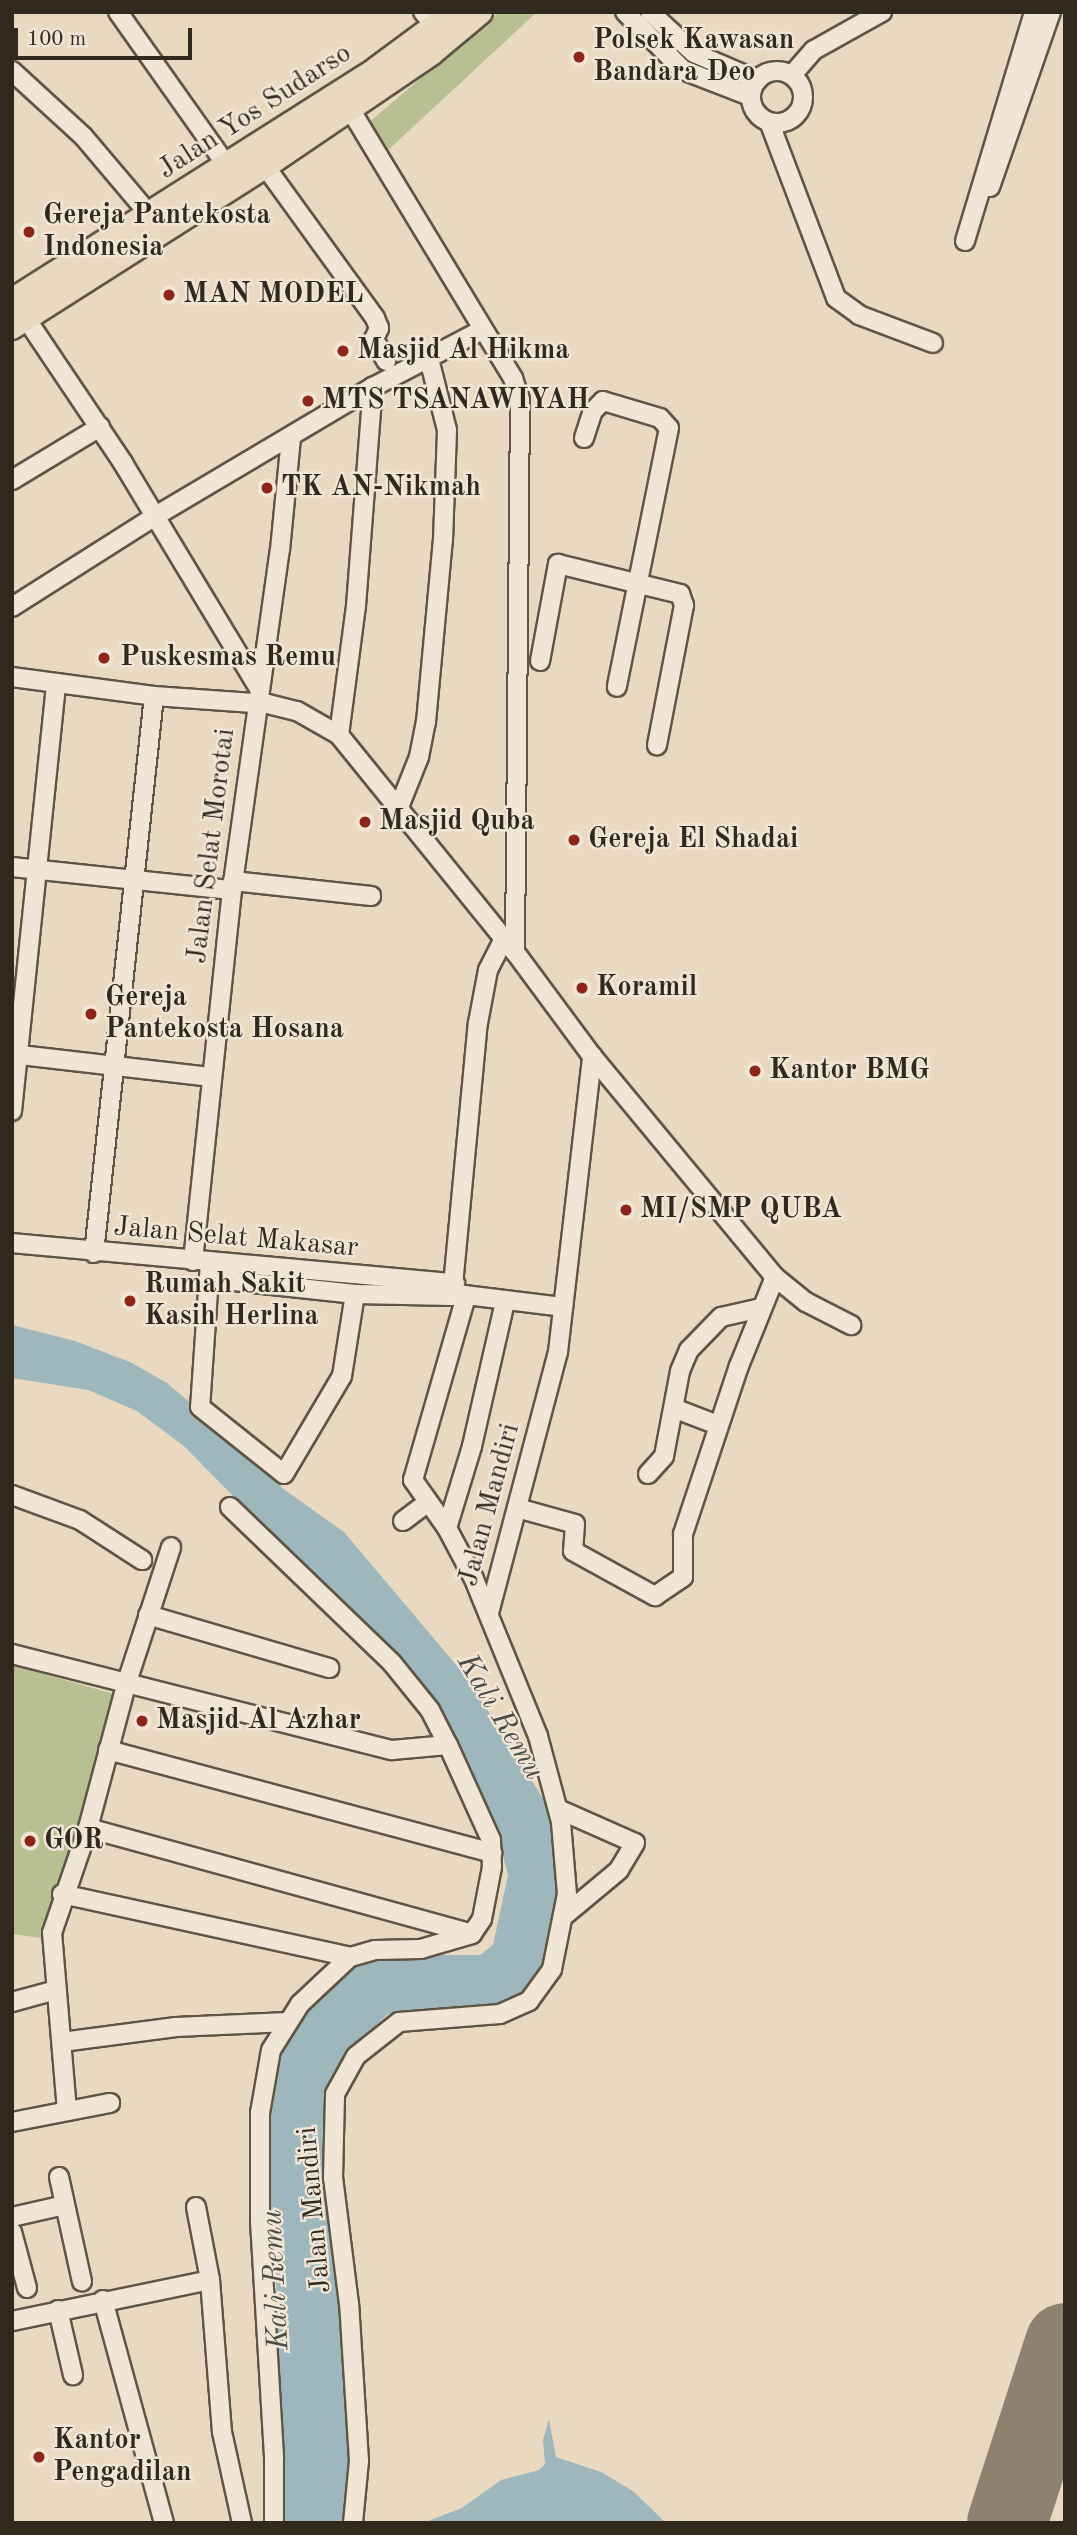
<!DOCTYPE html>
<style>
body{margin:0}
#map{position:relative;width:1077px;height:2535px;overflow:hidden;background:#e9d9c0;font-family:"Old Standard TT",serif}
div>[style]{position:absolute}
.green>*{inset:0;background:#b8bf91}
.water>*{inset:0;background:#9db7bd}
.runway>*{height:80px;margin:-40px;padding:0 40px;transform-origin:40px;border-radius:40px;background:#8d816f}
.roads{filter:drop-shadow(2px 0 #5f5546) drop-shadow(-2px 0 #5f5546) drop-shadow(0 2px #5f5546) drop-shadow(0 -2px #5f5546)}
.minor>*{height:18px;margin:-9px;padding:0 9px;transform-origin:9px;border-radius:9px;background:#f1e6d6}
.minor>.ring{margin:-9px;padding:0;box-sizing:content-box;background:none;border:18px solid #f1e6d6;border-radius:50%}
.highway>*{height:24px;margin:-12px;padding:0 12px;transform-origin:12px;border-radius:12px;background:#e9d9c0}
.dots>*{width:19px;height:19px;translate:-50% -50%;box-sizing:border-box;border:4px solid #f1e6d6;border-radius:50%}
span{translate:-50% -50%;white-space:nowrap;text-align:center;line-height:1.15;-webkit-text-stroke:5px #f1e6d6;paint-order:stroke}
.poi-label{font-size:28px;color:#31291e;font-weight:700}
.left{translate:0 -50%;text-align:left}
.street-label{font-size:28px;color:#31291e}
.water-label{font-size:30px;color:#4c4c46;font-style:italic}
.frame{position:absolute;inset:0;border:14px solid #31291e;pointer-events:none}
.scale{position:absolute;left:14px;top:28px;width:178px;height:32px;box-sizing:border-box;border:4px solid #31291e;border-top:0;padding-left:9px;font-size:21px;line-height:24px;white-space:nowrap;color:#31291e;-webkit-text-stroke:5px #f1e6d6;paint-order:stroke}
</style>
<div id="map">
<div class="green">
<i style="clip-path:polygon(499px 12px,537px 12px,387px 151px,368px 123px)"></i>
<i style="clip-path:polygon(12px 1665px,121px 1696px,49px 1939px,12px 1934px)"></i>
</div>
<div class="water">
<i style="clip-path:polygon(12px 1325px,75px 1341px,130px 1362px,167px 1383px,270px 1471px,282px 1488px,344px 1532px,468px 1679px,552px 1813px,563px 1900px,540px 1983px,513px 2003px,479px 2011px,388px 2014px,356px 2043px,329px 2087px,325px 2110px,327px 2206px,339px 2275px,356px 2493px,345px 2500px,345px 2523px,281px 2523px,284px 2500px,275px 2254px,264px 2126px,273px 2061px,297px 2013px,349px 1963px,386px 1955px,480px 1955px,493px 1945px,508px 1875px,495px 1825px,422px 1689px,184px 1446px,137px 1411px,88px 1390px,12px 1378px)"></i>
<i style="clip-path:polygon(549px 2419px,556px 2457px,601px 2472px,633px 2491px,666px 2523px,423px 2523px,462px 2508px,501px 2480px,539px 2470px,545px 2464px,543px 2440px)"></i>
</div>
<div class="runway">
<i style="left:1007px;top:2523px;width:189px;rotate:-72.1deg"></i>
</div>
<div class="roads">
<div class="minor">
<i style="left:118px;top:12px;width:189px;rotate:54.7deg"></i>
<i style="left:423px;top:12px;width:20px;rotate:49deg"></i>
<i style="left:625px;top:12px;width:82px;rotate:45deg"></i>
<i style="left:683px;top:70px;width:72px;rotate:21.2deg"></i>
<i style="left:650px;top:12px;width:60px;rotate:43deg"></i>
<i style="left:694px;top:53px;width:69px;rotate:23.2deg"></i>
<i class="ring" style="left:751px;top:71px;width:34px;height:34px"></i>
<i style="left:12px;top:71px;width:96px;rotate:42.5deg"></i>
<i style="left:83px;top:136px;width:102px;rotate:49.8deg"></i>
<i style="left:792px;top:75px;width:33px;rotate:-49deg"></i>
<i style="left:814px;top:50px;width:78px;rotate:-29.2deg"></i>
<i style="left:350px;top:109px;width:315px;rotate:58.8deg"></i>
<i style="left:513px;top:378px;width:23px;rotate:72deg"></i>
<i style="left:520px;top:400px;width:552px;rotate:90.52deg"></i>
<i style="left:770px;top:124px;width:186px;rotate:69.2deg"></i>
<i style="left:836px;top:298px;width:29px;rotate:36deg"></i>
<i style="left:859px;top:315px;width:79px;rotate:20.7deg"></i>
<i style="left:265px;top:166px;width:188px;rotate:54.1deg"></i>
<i style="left:375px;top:318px;width:11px;rotate:68deg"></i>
<i style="left:379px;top:328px;width:12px;rotate:114deg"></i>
<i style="left:374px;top:339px;width:25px;rotate:61deg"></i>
<i style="left:990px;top:187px;width:185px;rotate:-70.8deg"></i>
<i style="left:965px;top:241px;width:239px;rotate:-73.2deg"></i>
<i style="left:21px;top:311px;width:183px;rotate:56.1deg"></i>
<i style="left:123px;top:463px;width:262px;rotate:58.9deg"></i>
<i style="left:584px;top:438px;width:28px;rotate:-72deg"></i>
<i style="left:593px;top:411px;width:14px;rotate:-45deg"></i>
<i style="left:603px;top:401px;width:59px;rotate:16.6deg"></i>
<i style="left:660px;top:418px;width:13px;rotate:48deg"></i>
<i style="left:669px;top:428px;width:264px;rotate:101.4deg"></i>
<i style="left:12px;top:480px;width:103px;rotate:-31.1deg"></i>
<i style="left:12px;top:607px;width:168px;rotate:-32.4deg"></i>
<i style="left:154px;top:517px;width:255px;rotate:-30.7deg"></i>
<i style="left:373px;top:387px;width:123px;rotate:-27.6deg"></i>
<i style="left:540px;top:661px;width:99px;rotate:-79.5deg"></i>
<i style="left:558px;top:564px;width:126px;rotate:13.8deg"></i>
<i style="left:680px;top:594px;width:12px;rotate:70deg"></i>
<i style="left:684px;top:605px;width:143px;rotate:100.9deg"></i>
<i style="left:12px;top:677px;width:143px;rotate:7.6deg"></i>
<i style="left:154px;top:696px;width:114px;rotate:4deg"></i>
<i style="left:268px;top:704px;width:30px;rotate:14deg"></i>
<i style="left:297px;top:711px;width:48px;rotate:29.7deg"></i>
<i style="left:339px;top:735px;width:279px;rotate:51deg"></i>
<i style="left:515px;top:952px;width:129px;rotate:53.5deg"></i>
<i style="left:592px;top:1056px;width:287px;rotate:50.4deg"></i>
<i style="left:775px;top:1277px;width:40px;rotate:39deg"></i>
<i style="left:806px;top:1302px;width:51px;rotate:27.1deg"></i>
<i style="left:339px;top:735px;width:130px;rotate:-82.5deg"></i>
<i style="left:356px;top:606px;width:220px;rotate:-85.6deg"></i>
<i style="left:399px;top:807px;width:54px;rotate:-68.2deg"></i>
<i style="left:419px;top:757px;width:36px;rotate:-79deg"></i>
<i style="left:426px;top:722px;width:183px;rotate:-84.7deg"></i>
<i style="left:443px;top:540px;width:110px;rotate:-87.9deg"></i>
<i style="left:447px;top:430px;width:73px;rotate:-104.2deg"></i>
<i style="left:12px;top:867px;width:221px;rotate:6deg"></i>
<i style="left:233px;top:881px;width:139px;rotate:6.2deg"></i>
<i style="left:12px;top:1054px;width:201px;rotate:6.6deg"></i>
<i style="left:12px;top:1111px;width:430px;rotate:-84.1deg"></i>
<i style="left:12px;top:1243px;width:445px;rotate:5.2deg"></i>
<i style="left:94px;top:1253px;width:560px;rotate:-83.85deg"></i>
<i style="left:193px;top:1261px;width:373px;rotate:-84deg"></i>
<i style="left:232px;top:890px;width:343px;rotate:-82deg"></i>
<i style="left:280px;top:550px;width:114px;rotate:-84.4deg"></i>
<i style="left:210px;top:1262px;width:145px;rotate:93.9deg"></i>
<i style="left:200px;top:1407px;width:107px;rotate:38.6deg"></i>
<i style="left:284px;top:1474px;width:114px;rotate:-59.4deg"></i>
<i style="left:342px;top:1376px;width:83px;rotate:-81deg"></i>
<i style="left:226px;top:1263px;width:11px;rotate:85deg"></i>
<i style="left:227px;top:1274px;width:10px;rotate:45deg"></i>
<i style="left:234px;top:1281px;width:122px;rotate:6.1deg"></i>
<i style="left:355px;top:1294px;width:97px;rotate:1.2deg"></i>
<i style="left:452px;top:1296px;width:274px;rotate:-84.6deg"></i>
<i style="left:478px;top:1023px;width:54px;rotate:-79.3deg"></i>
<i style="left:488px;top:970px;width:35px;rotate:-63deg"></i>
<i style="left:457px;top:1294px;width:107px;rotate:7deg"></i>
<i style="left:676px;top:1409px;width:45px;rotate:20.9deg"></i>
<i style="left:648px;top:1474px;width:24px;rotate:-48deg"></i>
<i style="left:664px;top:1456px;width:86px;rotate:-79.3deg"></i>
<i style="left:680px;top:1371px;width:23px;rotate:-67deg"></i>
<i style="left:689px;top:1350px;width:46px;rotate:-45.9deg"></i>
<i style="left:721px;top:1317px;width:41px;rotate:-12.7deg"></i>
<i style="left:12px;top:1495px;width:72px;rotate:20.2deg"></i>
<i style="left:80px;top:1520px;width:74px;rotate:32.8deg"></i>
<i style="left:230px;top:1507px;width:225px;rotate:43.9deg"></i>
<i style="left:392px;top:1663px;width:60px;rotate:51deg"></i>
<i style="left:430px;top:1710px;width:39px;rotate:63deg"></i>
<i style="left:517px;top:1508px;width:60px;rotate:15.4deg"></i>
<i style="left:575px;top:1524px;width:27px;rotate:94deg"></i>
<i style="left:573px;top:1551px;width:94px;rotate:28.8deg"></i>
<i style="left:655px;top:1596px;width:34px;rotate:-34deg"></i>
<i style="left:683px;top:1577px;width:43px;rotate:-90deg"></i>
<i style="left:683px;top:1534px;width:177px;rotate:-71.6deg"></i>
<i style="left:739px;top:1366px;width:96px;rotate:-68deg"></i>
<i style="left:403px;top:1521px;width:31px;rotate:-37deg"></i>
<i style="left:447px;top:1528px;width:86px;rotate:-73deg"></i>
<i style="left:472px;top:1446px;width:148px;rotate:-77.1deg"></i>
<i style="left:489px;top:1613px;width:270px;rotate:-75.2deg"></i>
<i style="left:558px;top:1352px;width:298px;rotate:-83.4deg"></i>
<i style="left:148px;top:1615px;width:189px;rotate:16.3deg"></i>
<i style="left:12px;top:1654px;width:392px;rotate:14.2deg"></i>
<i style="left:392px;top:1750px;width:56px;rotate:-5.1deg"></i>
<i style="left:448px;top:1745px;width:104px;rotate:65.6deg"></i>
<i style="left:491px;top:1840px;width:27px;rotate:88deg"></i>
<i style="left:492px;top:1867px;width:53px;rotate:100.9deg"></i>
<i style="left:482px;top:1919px;width:18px;rotate:124deg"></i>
<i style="left:472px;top:1934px;width:53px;rotate:163.6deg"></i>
<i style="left:421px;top:1949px;width:46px;rotate:178.8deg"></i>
<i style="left:375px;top:1950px;width:26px;rotate:164deg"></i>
<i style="left:350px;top:1957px;width:69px;rotate:136.8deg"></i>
<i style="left:300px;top:2004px;width:54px;rotate:122.2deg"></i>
<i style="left:271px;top:2050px;width:64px;rotate:99.9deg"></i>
<i style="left:260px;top:2113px;width:108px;rotate:90deg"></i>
<i style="left:260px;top:2221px;width:239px;rotate:86.6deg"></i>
<i style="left:274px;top:2460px;width:63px;rotate:90deg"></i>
<i style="left:108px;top:1750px;width:398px;rotate:15deg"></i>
<i style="left:558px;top:1809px;width:84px;rotate:23.8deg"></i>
<i style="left:635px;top:1843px;width:31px;rotate:121deg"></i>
<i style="left:619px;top:1870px;width:70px;rotate:140.2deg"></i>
<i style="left:88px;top:1828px;width:398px;rotate:15.4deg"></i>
<i style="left:62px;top:1894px;width:295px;rotate:12.3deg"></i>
<i style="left:12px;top:2002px;width:46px;rotate:-15.3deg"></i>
<i style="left:62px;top:2042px;width:115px;rotate:-7.5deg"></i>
<i style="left:176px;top:2027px;width:112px;rotate:-2.6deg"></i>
<i style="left:67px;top:2111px;width:179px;rotate:-94.8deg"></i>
<i style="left:52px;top:1933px;width:111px;rotate:-71.1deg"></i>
<i style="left:88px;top:1828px;width:148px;rotate:-75.1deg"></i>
<i style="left:126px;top:1685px;width:145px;rotate:-71.9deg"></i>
<i style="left:12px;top:2122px;width:100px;rotate:-11deg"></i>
<i style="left:59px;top:2177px;width:107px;rotate:77.6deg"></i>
<i style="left:196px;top:2207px;width:74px;rotate:79.1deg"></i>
<i style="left:210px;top:2280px;width:152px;rotate:85.5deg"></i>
<i style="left:222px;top:2432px;width:93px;rotate:77.6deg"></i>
<i style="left:12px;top:2217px;width:54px;rotate:-12.8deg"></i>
<i style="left:12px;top:2232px;width:58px;rotate:75deg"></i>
<i style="left:103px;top:2300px;width:231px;rotate:74.7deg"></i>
<i style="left:58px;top:2310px;width:67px;rotate:77deg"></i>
<i style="left:12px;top:2321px;width:202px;rotate:-11.7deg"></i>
<i style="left:353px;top:2523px;width:62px;rotate:-84.5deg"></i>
<i style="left:359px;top:2461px;width:157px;rotate:-93.6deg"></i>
<i style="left:349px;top:2304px;width:127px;rotate:-97.2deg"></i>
<i style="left:333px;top:2178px;width:84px;rotate:-88.6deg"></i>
<i style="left:335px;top:2094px;width:43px;rotate:-61.1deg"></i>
<i style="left:356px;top:2056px;width:55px;rotate:-38.3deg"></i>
<i style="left:399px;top:2022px;width:101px;rotate:-4.5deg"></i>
<i style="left:500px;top:2014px;width:32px;rotate:-24deg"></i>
<i style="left:529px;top:2001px;width:39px;rotate:-54deg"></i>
<i style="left:552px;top:1969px;width:76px;rotate:-78.7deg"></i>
<i style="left:567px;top:1894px;width:72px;rotate:-94.8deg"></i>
<i style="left:561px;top:1822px;width:89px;rotate:-105deg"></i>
<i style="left:538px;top:1736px;width:170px;rotate:-112.2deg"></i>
<i style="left:474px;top:1579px;width:58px;rotate:-117.9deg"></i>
<i style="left:447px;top:1528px;width:59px;rotate:-125.3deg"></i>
<i style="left:413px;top:1480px;width:191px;rotate:-73.9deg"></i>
</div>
<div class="highway">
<i style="left:12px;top:301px;width:432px;rotate:-32.4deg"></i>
<i style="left:377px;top:69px;width:96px;rotate:-36.5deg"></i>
<i style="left:12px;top:327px;width:300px;rotate:-32.5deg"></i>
<i style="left:265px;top:166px;width:201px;rotate:-34.2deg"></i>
<i style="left:431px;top:53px;width:64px;rotate:-39.9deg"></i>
</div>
</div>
<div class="dots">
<i style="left:579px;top:57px;background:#8f2418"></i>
<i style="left:29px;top:232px;background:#8f2418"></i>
<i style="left:169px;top:295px;background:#8f2418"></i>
<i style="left:343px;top:351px;background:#8f2418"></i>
<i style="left:308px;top:401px;background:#8f2418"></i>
<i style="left:267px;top:488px;background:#8f2418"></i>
<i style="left:104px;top:658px;background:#8f2418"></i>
<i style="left:365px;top:822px;background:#8f2418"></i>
<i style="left:574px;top:840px;background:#8f2418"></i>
<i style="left:582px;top:988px;background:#8f2418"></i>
<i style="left:91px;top:1014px;background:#8f2418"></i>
<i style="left:755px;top:1071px;background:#8f2418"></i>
<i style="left:626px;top:1210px;background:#8f2418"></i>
<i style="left:130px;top:1301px;background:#8f2418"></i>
<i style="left:142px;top:1721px;background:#8f2418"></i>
<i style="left:30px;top:1841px;background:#8f2418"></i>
<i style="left:39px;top:2457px;background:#8f2418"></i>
</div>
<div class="poi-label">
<span class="left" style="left:593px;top:57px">Polsek Kawasan<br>Bandara Deo</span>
<span class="left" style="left:43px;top:232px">Gereja Pantekosta<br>Indonesia</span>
<span class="left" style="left:183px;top:295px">MAN MODEL</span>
<span class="left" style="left:357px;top:351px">Masjid Al Hikma</span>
<span class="left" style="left:322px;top:401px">MTS TSANAWIYAH</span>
<span class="left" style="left:281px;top:488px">TK AN-Nikmah</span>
<span class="left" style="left:120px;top:658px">Puskesmas Remu</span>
<span class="left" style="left:379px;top:822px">Masjid Quba</span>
<span class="left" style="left:588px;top:840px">Gereja El Shadai</span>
<span class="left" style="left:596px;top:988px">Koramil</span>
<span class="left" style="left:105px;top:1014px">Gereja<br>Pantekosta Hosana</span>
<span class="left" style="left:769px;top:1071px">Kantor BMG</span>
<span class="left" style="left:640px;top:1210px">MI/SMP QUBA</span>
<span class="left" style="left:144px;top:1301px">Rumah Sakit<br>Kasih Herlina</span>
<span class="left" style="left:156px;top:1721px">Masjid Al Azhar</span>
<span class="left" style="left:44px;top:1841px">GOR</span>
<span class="left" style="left:53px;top:2457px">Kantor<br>Pengadilan</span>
</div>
<div class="street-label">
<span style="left:255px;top:112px;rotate:-33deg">Jalan Yos Sudarso</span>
<span style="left:212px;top:846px;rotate:-83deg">Jalan Selat Morotai</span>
<span style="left:236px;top:1238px;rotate:5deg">Jalan Selat Makasar</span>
<span style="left:490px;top:1505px;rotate:-75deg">Jalan Mandiri</span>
<span style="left:315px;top:2210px;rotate:-95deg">Jalan Mandiri</span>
</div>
<div class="water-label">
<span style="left:500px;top:1717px;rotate:59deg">Kali Remu</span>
<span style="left:276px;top:2280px;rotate:-93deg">Kali Remu</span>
</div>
<div class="frame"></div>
<div class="scale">100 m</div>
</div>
